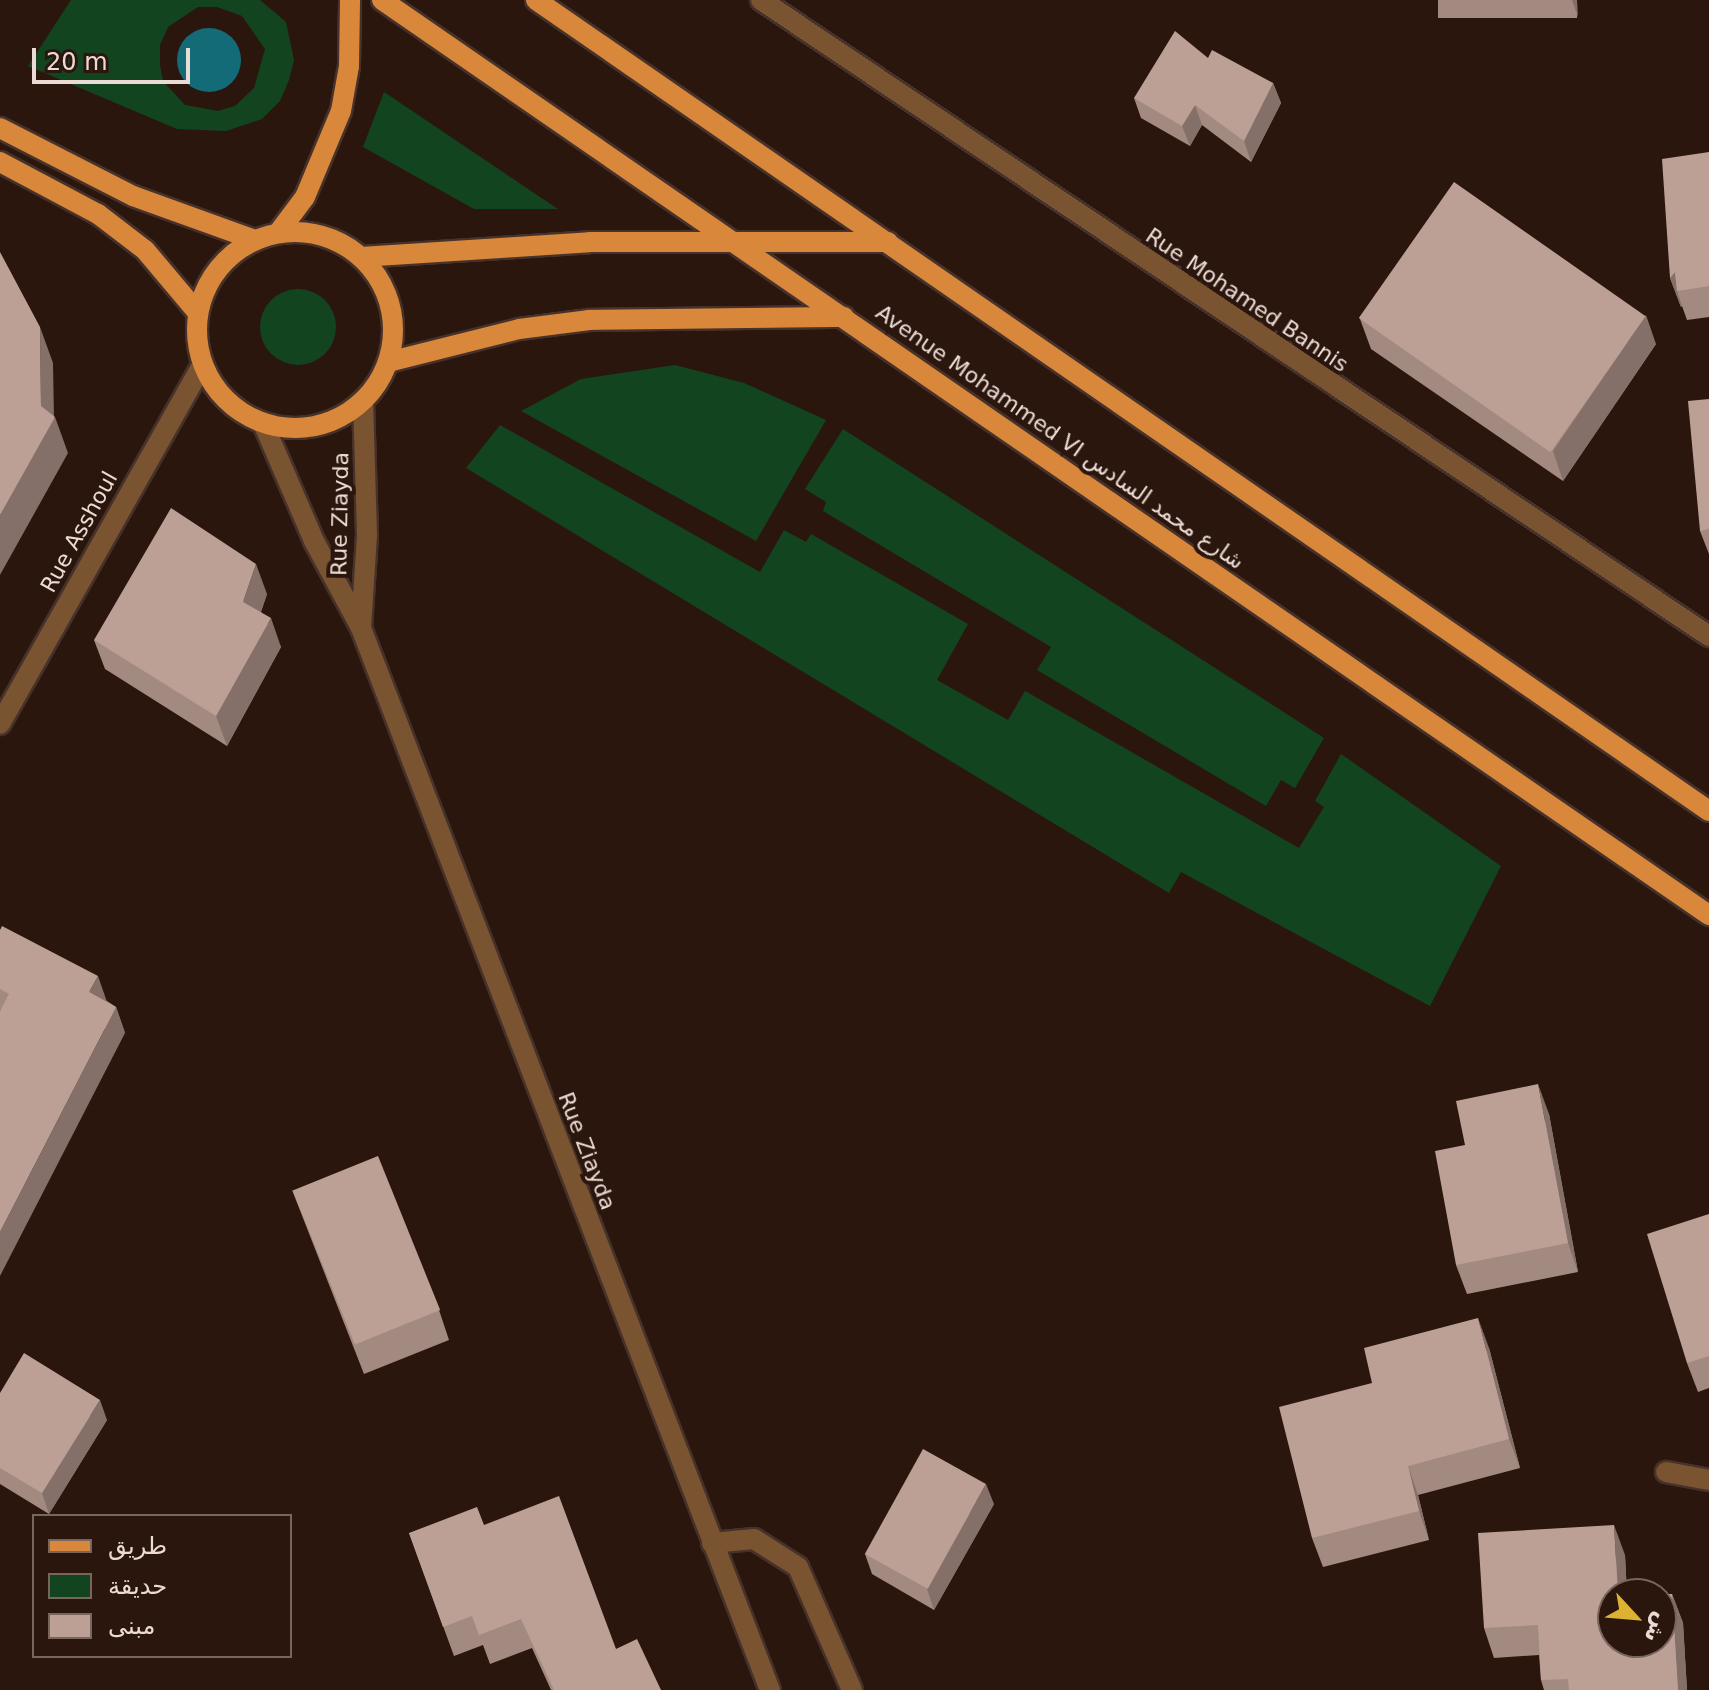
<!DOCTYPE html>
<meta charset="utf-8">
<style>
body{margin:0}
#map{position:relative;width:1709px;height:1690px;overflow:hidden;background:#2b160e;font-family:"DejaVu Sans","Noto Naskh Arabic",sans-serif}
div>[style]{position:absolute}
.green>*{inset:0;background:#134420}
.round{border-radius:50%}
.water>*{inset:0;background:#146b78}
.roads{filter:drop-shadow(2px 0 #46322a) drop-shadow(-2px 0 #46322a) drop-shadow(0 2px #46322a) drop-shadow(0 -2px #46322a)}
.minor>*{height:20px;margin:-10px;padding:0 10px;transform-origin:10px;border-radius:10px;background:#7a5331}
.major>*{height:20px;margin:-10px;padding:0 10px;transform-origin:10px;border-radius:10px;background:#d9873b}
.major>.ring{margin:-10px;padding:0;box-sizing:content-box;background:none;border:20px solid #d9873b;border-radius:50%}
.wall>*{inset:0;background:#a38a80;transform-origin:0 0}
.shaded-wall>*{inset:0;background:#847068}
.building>*{inset:0;background:#bda095;transform-origin:0 0}
span{translate:-50% -50%;white-space:nowrap;text-align:center;line-height:1.15;-webkit-text-stroke:8px #2b160e;paint-order:stroke}
.street-label{font-size:22px;color:#eadbd5}
.legend{position:absolute;left:32px;top:1514px;width:260px;height:144px;box-sizing:border-box;background:#2b160e;border:2px solid #77655e;margin:0;padding:10px 14px;list-style:none;font-size:24px;color:#eadbd5}
.legend li{display:flex;align-items:center;gap:16px;height:40px}
.legend b{width:40px;border:2px solid #77655e}
.north{position:absolute;left:1597px;top:1578px;width:80px;height:80px;box-sizing:border-box;background:#2b160e;border:2px solid #77655e;border-radius:50%;rotate:116deg;font-size:22px;font-weight:700;line-height:32px;text-align:center;color:#eadbd5}
.north::after{content:'';display:block;margin:auto;width:28px;height:36px;background:#dcb233;clip-path:polygon(50% 0,100% 100%,50% 72%,0 100%)}
.scale{position:absolute;left:32px;top:48px;width:158px;height:36px;box-sizing:border-box;border:4px solid #eadbd5;border-top:0;padding-left:10px;font-size:24px;line-height:28px;white-space:nowrap;color:#eadbd5;-webkit-text-stroke:6px #2b160e;paint-order:stroke}
</style>
<div id="map">
<div class="green">
<i style="clip-path:polygon(evenodd,71px 0,260px 0,286px 22px,294px 60px,289px 80px,280px 101px,262px 119px,226px 131px,177px 129px,28px 66px,71px 0,198px 7px,217px 7px,242px 16px,265px 49px,254px 88px,235px 106px,218px 111px,185px 105px,163px 81px,160px 65px,160px 45px,168px 27px,198px 7px)"></i>
<i style="clip-path:polygon(384px 92px,558px 209px,474px 209px,363px 147px)"></i>
<i class="round" style="left:260px;top:289px;width:76px;height:76px"></i>
<i style="clip-path:polygon(675px 365px,744px 383px,826px 420px,756px 541px,521px 411px,581px 379px)"></i>
<i style="clip-path:polygon(500px 425px,760px 572px,784px 530px,806px 542px,811px 534px,968px 624px,937px 680px,1008px 720px,1025px 691px,1299px 848px,1324px 807px,1315px 801px,1341px 754px,1501px 866px,1430px 1006px,1181px 872px,1169px 893px,466px 468px)"></i>
<i style="clip-path:polygon(843px 429px,1324px 738px,1295px 788px,1281px 780px,1266px 806px,1037px 670px,1051px 647px,823px 511px,826px 502px,805px 489px)"></i>
</div>
<div class="water">
<i class="round" style="left:177px;top:28px;width:64px;height:64px"></i>
</div>
<div class="roads">
<div class="minor">
<i style="left:761px;top:0;width:1142px;rotate:33.86deg"></i>
<i style="left:263px;top:423px;width:129px;rotate:66.6deg"></i>
<i style="left:314px;top:541px;width:99px;rotate:61.6deg"></i>
<i style="left:361px;top:628px;width:1138px;rotate:68.94deg"></i>
<i style="left:361px;top:628px;width:93px;rotate:-86.3deg"></i>
<i style="left:367px;top:535px;width:134px;rotate:-91.7deg"></i>
<i style="left:0;top:724px;width:413px;rotate:-60.6deg"></i>
<i style="left:1666px;top:1472px;width:44px;rotate:10.5deg"></i>
<i style="left:712px;top:1543px;width:42px;rotate:-5.4deg"></i>
<i style="left:754px;top:1539px;width:52px;rotate:32.5deg"></i>
<i style="left:798px;top:1567px;width:134px;rotate:66.3deg"></i>
</div>
<div class="major">
<i style="left:382px;top:0;width:1612px;rotate:34.59deg"></i>
<i style="left:536px;top:0;width:1426px;rotate:34.66deg"></i>
<i style="left:0;top:128px;width:149px;rotate:27.1deg"></i>
<i style="left:133px;top:196px;width:130px;rotate:19.8deg"></i>
<i style="left:0;top:162px;width:111px;rotate:28deg"></i>
<i style="left:98px;top:214px;width:59px;rotate:37.5deg"></i>
<i style="left:145px;top:250px;width:82px;rotate:49.9deg"></i>
<i class="ring" style="left:197px;top:232px;width:176px;height:176px"></i>
<i style="left:278px;top:233px;width:45px;rotate:-53.1deg"></i>
<i style="left:305px;top:197px;width:93px;rotate:-67.3deg"></i>
<i style="left:341px;top:111px;width:46px;rotate:-79.9deg"></i>
<i style="left:349px;top:66px;width:66px;rotate:-89.1deg"></i>
<i style="left:361px;top:257px;width:229px;rotate:-3.7deg"></i>
<i style="left:590px;top:242px;width:298px"></i>
<i style="left:388px;top:362px;width:135px;rotate:-14.1deg"></i>
<i style="left:519px;top:329px;width:71px;rotate:-7.3deg"></i>
<i style="left:589px;top:320px;width:255px;rotate:-0.7deg"></i>
</div>
</div>
<div class="wall">
<i style="left:1438px;top:0;width:139px;height:18px"></i>
<i style="clip-path:polygon(1208px 58px,1273px 83px,1281px 103px,1251px 162px,1202px 125px,1190px 146px,1141px 118px,1134px 98px)"></i>
<i style="clip-path:polygon(1709px 152px,1709px 317px,1687px 320px,1682px 306px,1681px 307px,1670px 278px)"></i>
<i style="clip-path:polygon(1360px 319px,1656px 344px,1563px 481px,1371px 349px)"></i>
<i style="clip-path:polygon(1709px 399px,1709px 554px,1700px 531px)"></i>
<i style="clip-path:polygon(267px 594px,261px 612px,281px 647px,227px 746px,105px 669px,94px 640px)"></i>
<i style="clip-path:polygon(0 930px,116px 1007px,125px 1033px,0 1010px)"></i>
<i style="clip-path:polygon(1549px 1114px,1578px 1272px,1467px 1294px,1456px 1265px)"></i>
<i style="clip-path:polygon(292px 1190px,439px 1310px,449px 1340px,364px 1374px)"></i>
<i style="clip-path:polygon(1709px 1214px,1709px 1388px,1698px 1392px,1687px 1363px)"></i>
<i style="clip-path:polygon(1489px 1348px,1520px 1468px,1418px 1495px,1429px 1540px,1323px 1567px,1312px 1538px)"></i>
<i style="clip-path:polygon(0 1393px,107px 1420px,49px 1514px,0 1484px)"></i>
<i style="clip-path:polygon(994px 1504px,934px 1610px,872px 1574px,865px 1554px)"></i>
<i style="clip-path:polygon(484px 1525px,616px 1649px,661px 1690px,551px 1690px,532px 1648px,490px 1664px,483px 1645px,454px 1656px,409px 1533px)"></i>
<i style="clip-path:polygon(1625px 1555px,1627px 1594px,1613px 1594px,1613px 1642px,1672px 1594px,1683px 1623px,1687px 1690px,1544px 1690px,1541px 1680px,1539px 1655px,1494px 1658px,1484px 1628px)"></i>
</div>
<div class="shaded-wall">
<i style="clip-path:polygon(1572px 0,1577px 0,1578px 17px)"></i>
<i style="clip-path:polygon(1273px 83px,1281px 103px,1251px 162px,1244px 141px)"></i>
<i style="clip-path:polygon(1195px 105px,1202px 125px,1190px 146px,1182px 126px)"></i>
<i style="clip-path:polygon(1675px 272px,1677px 291px,1682px 306px,1681px 307px,1670px 278px)"></i>
<i style="clip-path:polygon(1646px 315px,1656px 344px,1563px 481px,1553px 451px)"></i>
<i style="clip-path:polygon(40px 327px,53px 363px,54px 419px,55px 417px,68px 453px,0 575px,0 515px,41px 406px)"></i>
<i style="clip-path:polygon(256px 564px,267px 594px,254px 631px,243px 602px)"></i>
<i style="clip-path:polygon(271px 618px,281px 647px,227px 746px,216px 716px)"></i>
<i style="clip-path:polygon(98px 976px,107px 1002px,89px 992px)"></i>
<i style="clip-path:polygon(116px 1007px,125px 1033px,0 1276px,0 1232px)"></i>
<i style="clip-path:polygon(1538px 1084px,1549px 1114px,1578px 1272px,1568px 1243px)"></i>
<i style="clip-path:polygon(1478px 1318px,1489px 1348px,1520px 1468px,1509px 1439px)"></i>
<i style="clip-path:polygon(100px 1400px,107px 1420px,49px 1514px,42px 1493px)"></i>
<i style="clip-path:polygon(1408px 1466px,1418px 1495px,1429px 1540px,1419px 1511px)"></i>
<i style="clip-path:polygon(986px 1484px,994px 1504px,934px 1610px,927px 1589px)"></i>
<i style="clip-path:polygon(1614px 1525px,1625px 1555px,1627px 1594px,1618px 1594px)"></i>
<i style="clip-path:polygon(1672px 1594px,1683px 1623px,1687px 1690px,1678px 1690px)"></i>
</div>
<div class="building">
<i style="clip-path:polygon(1175px 31px,1208px 58px,1212px 50px,1273px 83px,1244px 141px,1195px 105px,1182px 126px,1134px 98px)"></i>
<i style="clip-path:polygon(1709px 152px,1709px 286px,1677px 291px,1675px 272px,1670px 278px,1662px 159px)"></i>
<i style="left:1454px;top:182px;width:234px;height:166px;rotate:35deg"></i>
<i style="clip-path:polygon(0 252px,40px 327px,41px 406px,55px 417px,0 515px)"></i>
<i style="clip-path:polygon(1709px 399px,1709px 529px,1700px 531px,1688px 401px)"></i>
<i style="clip-path:polygon(171px 508px,256px 564px,243px 602px,271px 618px,216px 716px,94px 640px)"></i>
<i style="clip-path:polygon(2px 926px,98px 976px,89px 992px,116px 1007px,0 1232px,0 1011px,9px 994px,0 989px,0 930px)"></i>
<i style="clip-path:polygon(1538px 1084px,1568px 1243px,1456px 1265px,1435px 1151px,1465px 1145px,1456px 1101px)"></i>
<i style="left:378px;top:1156px;width:166px;height:92px;rotate:68deg"></i>
<i style="clip-path:polygon(1709px 1214px,1709px 1356px,1687px 1363px,1647px 1234px)"></i>
<i style="clip-path:polygon(1478px 1318px,1509px 1439px,1408px 1466px,1419px 1511px,1312px 1538px,1279px 1407px,1372px 1383px,1364px 1348px)"></i>
<i style="clip-path:polygon(24px 1353px,100px 1400px,42px 1493px,0 1468px,0 1393px)"></i>
<i style="left:923px;top:1449px;width:72px;height:120px;rotate:29deg"></i>
<i style="clip-path:polygon(559px 1496px,616px 1649px,637px 1639px,661px 1690px,554px 1690px,521px 1619px,479px 1635px,472px 1616px,443px 1627px,409px 1533px,477px 1507px,484px 1525px)"></i>
<i style="clip-path:polygon(1614px 1525px,1618px 1594px,1613px 1594px,1613px 1642px,1661px 1642px,1661px 1594px,1672px 1594px,1678px 1690px,1569px 1690px,1568px 1679px,1541px 1680px,1538px 1625px,1484px 1628px,1478px 1533px)"></i>
</div>
<div class="street-label">
<span style="left:1247px;top:300px;rotate:34deg">Rue Mohamed Bannis</span>
<span style="left:1060px;top:437px;rotate:35deg">Avenue Mohammed VI شارع محمد السادس</span>
<span style="left:340px;top:514px;rotate:-89deg">Rue Ziayda</span>
<span style="left:79px;top:532px;rotate:-61deg">Rue Asshoul</span>
<span style="left:587px;top:1151px;rotate:69deg">Rue Ziayda</span>
</div>
<ul class="legend">
<li><b style="height:10px;background:#d9873b"></b>طريق</li>
<li><b style="height:22px;background:#134420"></b>حديقة</li>
<li><b style="height:22px;background:#bda095"></b>مبنى</li>
</ul>
<div class="north">ش</div>
<div class="scale">20 m</div>
</div>
